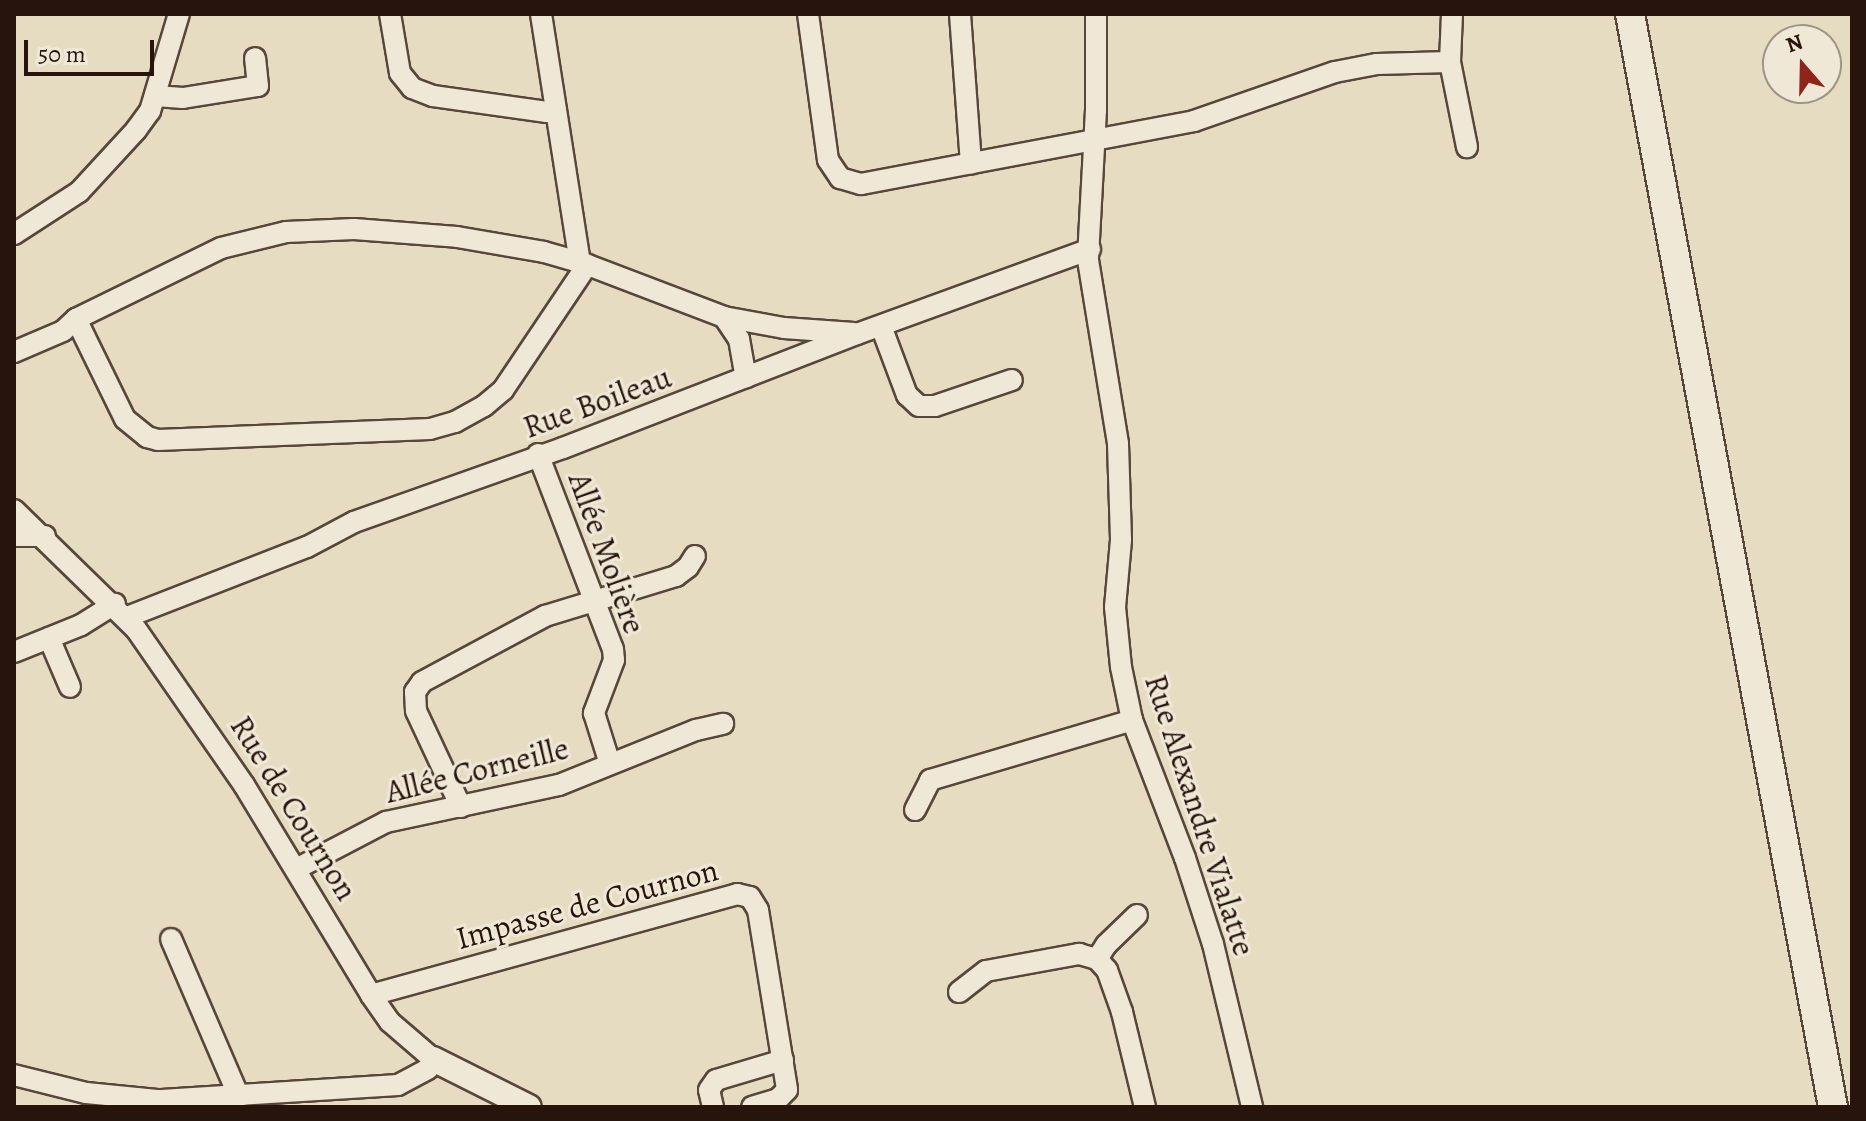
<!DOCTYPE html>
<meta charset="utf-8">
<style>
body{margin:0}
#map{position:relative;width:1866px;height:1121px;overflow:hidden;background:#e6dcc2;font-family:Alegreya,serif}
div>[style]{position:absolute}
.roads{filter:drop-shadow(2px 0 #57473a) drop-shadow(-2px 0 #57473a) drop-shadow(0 2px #57473a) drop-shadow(0 -2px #57473a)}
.minor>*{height:20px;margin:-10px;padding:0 10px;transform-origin:10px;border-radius:10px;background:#efe8d7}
.tertiary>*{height:24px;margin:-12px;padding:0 12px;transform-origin:12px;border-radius:12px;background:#efe8d7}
.secondary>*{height:28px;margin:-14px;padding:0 14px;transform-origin:14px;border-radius:14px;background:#efe8d7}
span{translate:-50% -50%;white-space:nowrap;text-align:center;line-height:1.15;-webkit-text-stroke:6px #efe8d7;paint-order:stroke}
.street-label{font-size:32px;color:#27150d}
.frame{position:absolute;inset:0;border:16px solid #27150d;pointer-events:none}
.north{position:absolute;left:1762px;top:24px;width:80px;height:80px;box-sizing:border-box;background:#efe8d7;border:2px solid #9f9486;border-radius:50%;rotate:340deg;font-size:22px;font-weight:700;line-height:32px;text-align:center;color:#27150d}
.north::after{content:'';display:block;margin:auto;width:28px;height:36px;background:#8f2418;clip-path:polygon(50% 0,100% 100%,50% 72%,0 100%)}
.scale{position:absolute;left:24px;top:40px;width:130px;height:36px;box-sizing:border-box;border:4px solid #27150d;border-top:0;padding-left:10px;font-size:24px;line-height:28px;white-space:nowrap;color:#27150d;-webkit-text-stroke:6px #efe8d7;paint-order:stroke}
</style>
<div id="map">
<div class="roads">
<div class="minor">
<i style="left:390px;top:14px;width:60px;rotate:80.4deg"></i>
<i style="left:400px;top:73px;width:19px;rotate:51deg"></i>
<i style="left:412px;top:88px;width:22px;rotate:21deg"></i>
<i style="left:433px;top:96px;width:115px;rotate:8deg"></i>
<i style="left:547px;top:112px;width:9px;rotate:-13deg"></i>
<i style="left:541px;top:14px;width:251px;rotate:81.1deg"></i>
<i style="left:808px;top:14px;width:147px;rotate:82.2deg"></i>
<i style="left:828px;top:160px;width:22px;rotate:56deg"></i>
<i style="left:840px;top:178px;width:22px;rotate:16deg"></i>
<i style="left:861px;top:184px;width:339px;rotate:-10.7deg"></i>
<i style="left:1194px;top:121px;width:149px;rotate:-19.2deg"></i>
<i style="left:1335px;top:72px;width:43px;rotate:-10.8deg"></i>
<i style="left:1377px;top:64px;width:73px;rotate:-1.6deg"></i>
<i style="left:960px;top:14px;width:150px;rotate:85.8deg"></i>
<i style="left:1096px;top:14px;width:96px;rotate:90deg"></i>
<i style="left:1096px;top:110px;width:150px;rotate:93.1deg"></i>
<i style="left:1088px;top:260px;width:186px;rotate:80.7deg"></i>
<i style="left:1118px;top:444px;width:96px;rotate:88.2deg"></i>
<i style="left:1121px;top:540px;width:67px;rotate:95.1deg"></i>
<i style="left:1115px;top:607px;width:60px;rotate:84.3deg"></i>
<i style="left:1121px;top:667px;width:54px;rotate:78.3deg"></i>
<i style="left:1132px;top:720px;width:148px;rotate:69deg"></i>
<i style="left:1185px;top:858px;width:90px;rotate:72deg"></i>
<i style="left:1213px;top:944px;width:168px;rotate:76.5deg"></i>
<i style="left:1452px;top:14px;width:48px;rotate:92.4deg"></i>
<i style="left:1450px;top:62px;width:87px;rotate:78.7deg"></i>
<i style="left:155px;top:96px;width:28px;rotate:4deg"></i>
<i style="left:183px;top:98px;width:76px;rotate:-9.1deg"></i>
<i style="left:258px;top:86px;width:28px;rotate:-96deg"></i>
<i style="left:14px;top:234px;width:77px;rotate:-32.9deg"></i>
<i style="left:79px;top:192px;width:84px;rotate:-47.4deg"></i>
<i style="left:136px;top:130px;width:24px;rotate:-54deg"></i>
<i style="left:150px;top:111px;width:101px;rotate:-73.4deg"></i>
<i style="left:724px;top:317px;width:27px;rotate:56deg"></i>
<i style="left:739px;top:339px;width:39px;rotate:80deg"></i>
<i style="left:76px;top:319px;width:111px;rotate:63.9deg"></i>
<i style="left:125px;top:419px;width:28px;rotate:39deg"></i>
<i style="left:147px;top:437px;width:11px;rotate:15deg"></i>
<i style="left:158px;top:440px;width:272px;rotate:-2.3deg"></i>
<i style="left:430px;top:429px;width:26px;rotate:-16deg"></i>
<i style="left:455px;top:422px;width:33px;rotate:-29deg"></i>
<i style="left:484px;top:406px;width:25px;rotate:-40deg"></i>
<i style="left:503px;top:390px;width:151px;rotate:-56.1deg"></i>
<i style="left:881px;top:326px;width:74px;rotate:69.4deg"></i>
<i style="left:907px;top:395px;width:16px;rotate:43deg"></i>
<i style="left:919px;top:406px;width:16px"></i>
<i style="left:935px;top:406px;width:81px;rotate:-18.7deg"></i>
<i style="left:14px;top:352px;width:53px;rotate:-23.2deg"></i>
<i style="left:63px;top:331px;width:18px;rotate:-43deg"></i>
<i style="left:76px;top:319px;width:161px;rotate:-26.1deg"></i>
<i style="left:221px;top:248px;width:67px;rotate:-13.8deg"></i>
<i style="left:286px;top:232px;width:68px;rotate:-2.5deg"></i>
<i style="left:354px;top:229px;width:103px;rotate:4.4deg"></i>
<i style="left:457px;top:237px;width:88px;rotate:9.8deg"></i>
<i style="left:544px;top:252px;width:37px;rotate:16deg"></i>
<i style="left:580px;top:262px;width:154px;rotate:20.9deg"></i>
<i style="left:724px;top:317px;width:61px;rotate:10.4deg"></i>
<i style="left:784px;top:328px;width:70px;rotate:4.1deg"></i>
<i style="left:538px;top:454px;width:209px;rotate:69deg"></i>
<i style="left:613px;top:649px;width:11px;rotate:85deg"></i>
<i style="left:614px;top:660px;width:57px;rotate:110.7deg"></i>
<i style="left:594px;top:713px;width:53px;rotate:72.6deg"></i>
<i style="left:14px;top:510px;width:170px;rotate:44.3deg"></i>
<i style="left:136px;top:629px;width:190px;rotate:55.3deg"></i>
<i style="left:244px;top:785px;width:245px;rotate:58.8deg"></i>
<i style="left:371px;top:995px;width:33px;rotate:55deg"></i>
<i style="left:390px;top:1022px;width:57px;rotate:40.7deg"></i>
<i style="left:433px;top:1059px;width:11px;rotate:117deg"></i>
<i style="left:428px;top:1069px;width:34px;rotate:152deg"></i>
<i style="left:398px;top:1085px;width:241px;rotate:176.4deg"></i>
<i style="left:157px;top:1100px;width:71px;rotate:-174.4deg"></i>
<i style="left:86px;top:1093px;width:74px;rotate:-166deg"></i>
<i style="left:14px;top:536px;width:31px"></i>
<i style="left:127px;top:617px;width:193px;rotate:-21.3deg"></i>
<i style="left:307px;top:547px;width:53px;rotate:-28deg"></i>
<i style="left:354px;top:522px;width:222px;rotate:-19.5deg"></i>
<i style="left:563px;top:448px;width:315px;rotate:-21.2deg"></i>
<i style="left:857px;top:334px;width:248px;rotate:-20deg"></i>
<i style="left:49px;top:638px;width:53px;rotate:66.8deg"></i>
<i style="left:14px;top:652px;width:72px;rotate:-21.9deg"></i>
<i style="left:81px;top:625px;width:40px;rotate:-32deg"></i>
<i style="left:461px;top:807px;width:106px;rotate:-115.1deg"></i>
<i style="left:416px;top:711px;width:19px;rotate:-93deg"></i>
<i style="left:415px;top:692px;width:12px;rotate:-55deg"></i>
<i style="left:422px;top:682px;width:140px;rotate:-28.2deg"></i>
<i style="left:545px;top:616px;width:137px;rotate:-17deg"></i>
<i style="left:676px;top:576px;width:15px;rotate:-37deg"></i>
<i style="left:688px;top:567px;width:13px;rotate:-58deg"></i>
<i style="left:915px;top:810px;width:34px;rotate:-63deg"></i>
<i style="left:930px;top:780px;width:211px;rotate:-16.5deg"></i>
<i style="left:296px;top:869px;width:102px;rotate:-27.6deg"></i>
<i style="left:386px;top:822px;width:177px;rotate:-12.1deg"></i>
<i style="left:559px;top:785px;width:148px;rotate:-21.9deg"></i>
<i style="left:696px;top:730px;width:28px;rotate:-13deg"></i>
<i style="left:171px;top:939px;width:172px;rotate:66.7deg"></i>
<i style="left:1097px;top:959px;width:17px;rotate:-57deg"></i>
<i style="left:1106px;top:945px;width:43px;rotate:-44.1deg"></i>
<i style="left:959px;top:992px;width:34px;rotate:-38deg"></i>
<i style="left:986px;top:971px;width:95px;rotate:-10.4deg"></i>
<i style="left:1079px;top:954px;width:19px;rotate:16deg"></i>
<i style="left:1097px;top:959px;width:15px;rotate:48deg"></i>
<i style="left:1107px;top:970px;width:45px;rotate:70.3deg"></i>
<i style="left:1122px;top:1012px;width:98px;rotate:76.4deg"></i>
<i style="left:371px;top:995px;width:380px;rotate:-15.4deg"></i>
<i style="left:737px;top:894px;width:13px;rotate:13deg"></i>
<i style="left:750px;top:897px;width:15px;rotate:58deg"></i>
<i style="left:758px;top:910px;width:182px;rotate:80.8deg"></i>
<i style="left:787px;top:1090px;width:13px;rotate:135deg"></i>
<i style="left:778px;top:1099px;width:27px;rotate:163deg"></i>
<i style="left:713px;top:1107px;width:17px;rotate:-103deg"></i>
<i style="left:709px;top:1090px;width:12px;rotate:-55deg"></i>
<i style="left:716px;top:1080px;width:70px;rotate:-16.6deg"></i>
</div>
<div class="tertiary">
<i style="left:433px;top:1059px;width:107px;rotate:26.6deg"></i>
</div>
<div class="secondary">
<i style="left:1630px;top:14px;width:1112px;rotate:79.48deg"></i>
</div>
</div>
<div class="street-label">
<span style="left:597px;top:402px;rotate:-20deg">Rue Boileau</span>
<span style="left:607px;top:553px;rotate:70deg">Allée Molière</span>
<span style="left:477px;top:770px;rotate:-14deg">Allée Corneille</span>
<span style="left:294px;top:808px;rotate:58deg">Rue de Cournon</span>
<span style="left:1200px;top:815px;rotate:72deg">Rue Alexandre Vialatte</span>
<span style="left:587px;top:904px;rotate:-15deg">Impasse de Cournon</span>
</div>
<div class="frame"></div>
<div class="north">N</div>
<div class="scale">50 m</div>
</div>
